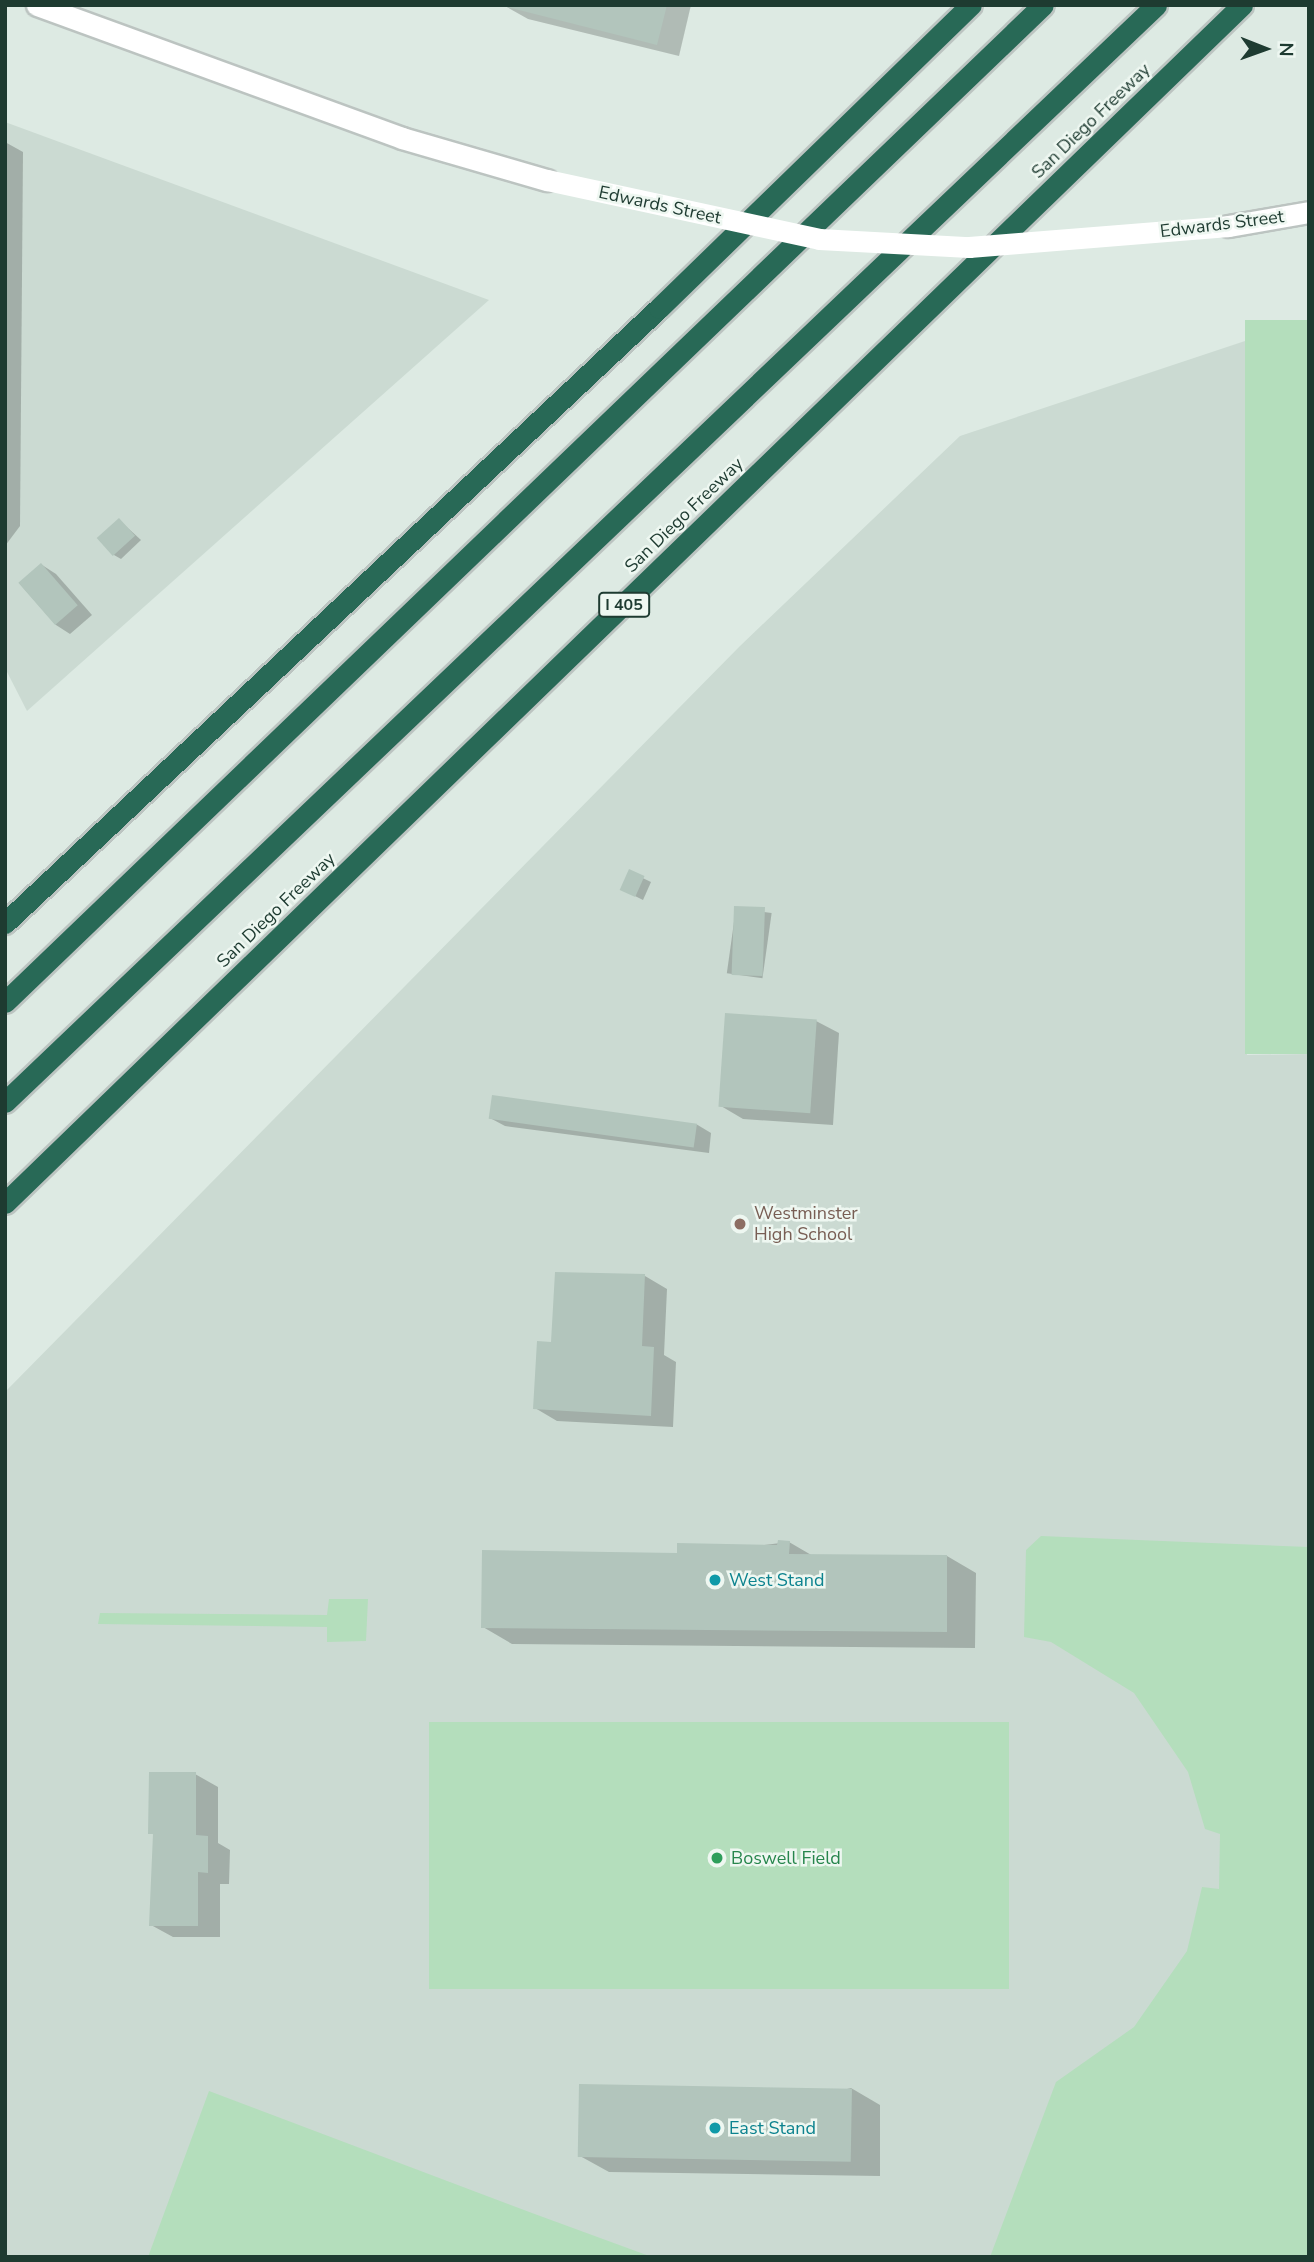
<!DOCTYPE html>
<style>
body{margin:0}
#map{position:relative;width:1314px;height:2262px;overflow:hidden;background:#ddeae3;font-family:"Nunito Sans",sans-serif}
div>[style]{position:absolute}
.built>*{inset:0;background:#cbdad2}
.green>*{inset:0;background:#b4debc;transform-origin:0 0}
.shadow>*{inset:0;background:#0003;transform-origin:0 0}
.building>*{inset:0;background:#b2c5bc;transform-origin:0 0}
.roads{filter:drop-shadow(2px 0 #bcc4c1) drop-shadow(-2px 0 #bcc4c1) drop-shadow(0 2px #bcc4c1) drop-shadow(0 -2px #bcc4c1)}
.tertiary>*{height:21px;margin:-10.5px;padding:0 10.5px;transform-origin:10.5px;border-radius:10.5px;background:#fff}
.motorway>*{height:21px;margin:-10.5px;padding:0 10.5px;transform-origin:10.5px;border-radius:10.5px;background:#286956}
.tertiary-bridge>*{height:21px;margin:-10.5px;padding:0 10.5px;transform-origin:10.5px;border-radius:10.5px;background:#fff}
.dots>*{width:19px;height:19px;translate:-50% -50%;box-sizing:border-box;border:4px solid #eef7f1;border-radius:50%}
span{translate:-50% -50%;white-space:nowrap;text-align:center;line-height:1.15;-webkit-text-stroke:5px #eef7f1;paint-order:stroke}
.shield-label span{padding:2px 5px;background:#eef7f1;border:2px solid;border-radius:5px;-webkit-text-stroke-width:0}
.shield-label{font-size:16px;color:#1e3b31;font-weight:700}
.street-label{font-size:18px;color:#1e3b31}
.education-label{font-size:18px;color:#785e54}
.left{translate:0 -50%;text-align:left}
.culture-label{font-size:18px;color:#0d838f}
.leisure-label{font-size:18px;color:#27864d}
.frame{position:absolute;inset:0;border:7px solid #1e3b31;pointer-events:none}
.north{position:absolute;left:1230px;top:14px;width:70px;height:70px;-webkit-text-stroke:5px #eef7f1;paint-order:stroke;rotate:91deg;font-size:19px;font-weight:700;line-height:28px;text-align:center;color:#1e3b31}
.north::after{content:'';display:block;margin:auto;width:24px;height:32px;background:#1e3b31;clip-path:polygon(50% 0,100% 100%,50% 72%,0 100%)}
</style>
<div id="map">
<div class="built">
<i style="clip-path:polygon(5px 122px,489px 300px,27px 711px,5px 668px)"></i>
<i style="clip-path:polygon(1248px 340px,1247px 1055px,1309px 1054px,1309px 2257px,5px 2257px,5px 1392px,740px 646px,960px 436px)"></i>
</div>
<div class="green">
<i style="left:1309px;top:320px;width:734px;height:64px;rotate:90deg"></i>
<i style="clip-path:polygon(1041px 1536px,1309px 1547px,1309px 2257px,990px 2257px,1056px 2082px,1134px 2027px,1187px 1951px,1202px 1887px,1219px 1889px,1220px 1834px,1205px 1829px,1188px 1772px,1134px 1693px,1051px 1642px,1024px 1637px,1026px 1550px)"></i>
<i style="clip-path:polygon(329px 1599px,368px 1599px,366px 1641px,327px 1642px,327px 1627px,98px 1624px,100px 1613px,327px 1615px)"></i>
<i style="left:429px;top:1722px;width:580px;height:267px"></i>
<i style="clip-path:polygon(209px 2091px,532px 2213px,652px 2257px,148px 2257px)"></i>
</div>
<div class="shadow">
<i style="clip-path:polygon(691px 5px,679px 56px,528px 19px,505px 6px)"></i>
<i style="clip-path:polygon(5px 142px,23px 152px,20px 526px,5px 546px)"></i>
<i style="clip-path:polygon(119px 520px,141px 540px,121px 559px,114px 555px)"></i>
<i style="clip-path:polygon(42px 565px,56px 574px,92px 615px,70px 634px,56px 625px,20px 584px)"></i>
<i style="clip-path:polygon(630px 872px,651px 882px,643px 900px,629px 893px)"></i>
<i style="left:736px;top:908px;width:36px;height:66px;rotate:8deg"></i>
<i style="clip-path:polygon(816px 1021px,839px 1033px,833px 1125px,743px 1119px,721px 1106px)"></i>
<i style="clip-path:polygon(490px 1118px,696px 1124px,711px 1133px,709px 1153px,505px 1126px)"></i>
<i style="clip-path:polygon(557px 1273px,645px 1276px,667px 1289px,664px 1355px,676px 1362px,673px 1427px,557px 1421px,535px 1408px,553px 1344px)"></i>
<i style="clip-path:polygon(789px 1542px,813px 1556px,947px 1556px,976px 1573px,975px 1648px,512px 1644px,483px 1627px,679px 1555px)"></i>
<i style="clip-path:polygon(195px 1774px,218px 1787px,218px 1843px,230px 1850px,229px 1884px,220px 1884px,220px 1937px,173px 1937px,151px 1925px,155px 1835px,150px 1833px)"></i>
<i style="clip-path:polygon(851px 2088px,880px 2105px,880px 2176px,609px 2172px,580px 2156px)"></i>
</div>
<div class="building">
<i style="clip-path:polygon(499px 5px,667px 5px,657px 45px)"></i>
<i style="left:119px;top:518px;width:24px;height:30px;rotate:48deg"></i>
<i style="left:41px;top:563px;width:56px;height:30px;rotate:49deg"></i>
<i style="left:629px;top:869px;width:17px;height:23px;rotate:24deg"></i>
<i style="left:734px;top:906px;width:31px;height:69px;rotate:2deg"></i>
<i style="left:725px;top:1013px;width:92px;height:94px;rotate:4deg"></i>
<i style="left:492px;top:1095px;width:207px;height:24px;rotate:8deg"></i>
<i style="clip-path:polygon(555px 1272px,645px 1274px,642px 1346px,654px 1347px,651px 1416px,533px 1409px,537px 1341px,551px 1342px)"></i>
<i style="clip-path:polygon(778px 1540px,790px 1541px,789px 1554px,947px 1555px,947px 1632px,481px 1628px,482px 1550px,677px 1553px,677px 1543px,777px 1545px)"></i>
<i style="clip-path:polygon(149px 1772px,196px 1772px,196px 1835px,208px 1836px,208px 1873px,198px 1872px,198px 1926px,149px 1926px,153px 1834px,148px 1834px)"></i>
<i style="left:579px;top:2084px;width:273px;height:73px;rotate:1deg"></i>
</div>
<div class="roads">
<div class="tertiary">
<i style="left:37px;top:5px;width:388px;rotate:20deg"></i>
<i style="left:402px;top:138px;width:151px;rotate:16.2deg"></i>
<i style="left:1228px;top:226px;width:82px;rotate:-9.8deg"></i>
</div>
<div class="motorway">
<i style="left:5px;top:923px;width:898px;rotate:-43.24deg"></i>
<i style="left:659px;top:308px;width:435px;rotate:-44.2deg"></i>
<i style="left:5px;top:1002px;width:1439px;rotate:-43.85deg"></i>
<i style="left:5px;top:1102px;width:1590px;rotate:-43.62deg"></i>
<i style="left:5px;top:1203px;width:1722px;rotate:-44.08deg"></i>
</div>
</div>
<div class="tertiary-bridge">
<i style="left:547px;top:180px;width:278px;rotate:12.2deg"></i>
<i style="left:819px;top:239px;width:150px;rotate:3.1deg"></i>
<i style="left:969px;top:247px;width:260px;rotate:-4.6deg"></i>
</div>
<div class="dots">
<i style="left:740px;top:1224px;background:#8d6e63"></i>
<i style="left:715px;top:1580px;background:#0f9aa8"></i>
<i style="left:717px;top:1858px;background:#2e9e5b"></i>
<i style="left:715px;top:2128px;background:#0f9aa8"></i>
</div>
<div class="shield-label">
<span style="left:624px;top:605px">I 405</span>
</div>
<div class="street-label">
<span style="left:1091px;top:121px;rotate:-44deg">San Diego Freeway</span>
<span style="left:660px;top:205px;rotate:12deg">Edwards Street</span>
<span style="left:1222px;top:224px;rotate:-7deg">Edwards Street</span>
<span style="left:684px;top:515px;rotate:-44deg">San Diego Freeway</span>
<span style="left:276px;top:910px;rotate:-44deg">San Diego Freeway</span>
</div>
<div class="education-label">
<span class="left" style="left:754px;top:1224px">Westminster<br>High School</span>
</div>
<div class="culture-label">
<span class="left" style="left:729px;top:1580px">West Stand</span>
<span class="left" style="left:729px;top:2128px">East Stand</span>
</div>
<div class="leisure-label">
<span class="left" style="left:731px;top:1858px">Boswell Field</span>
</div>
<div class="frame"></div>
<div class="north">N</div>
</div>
